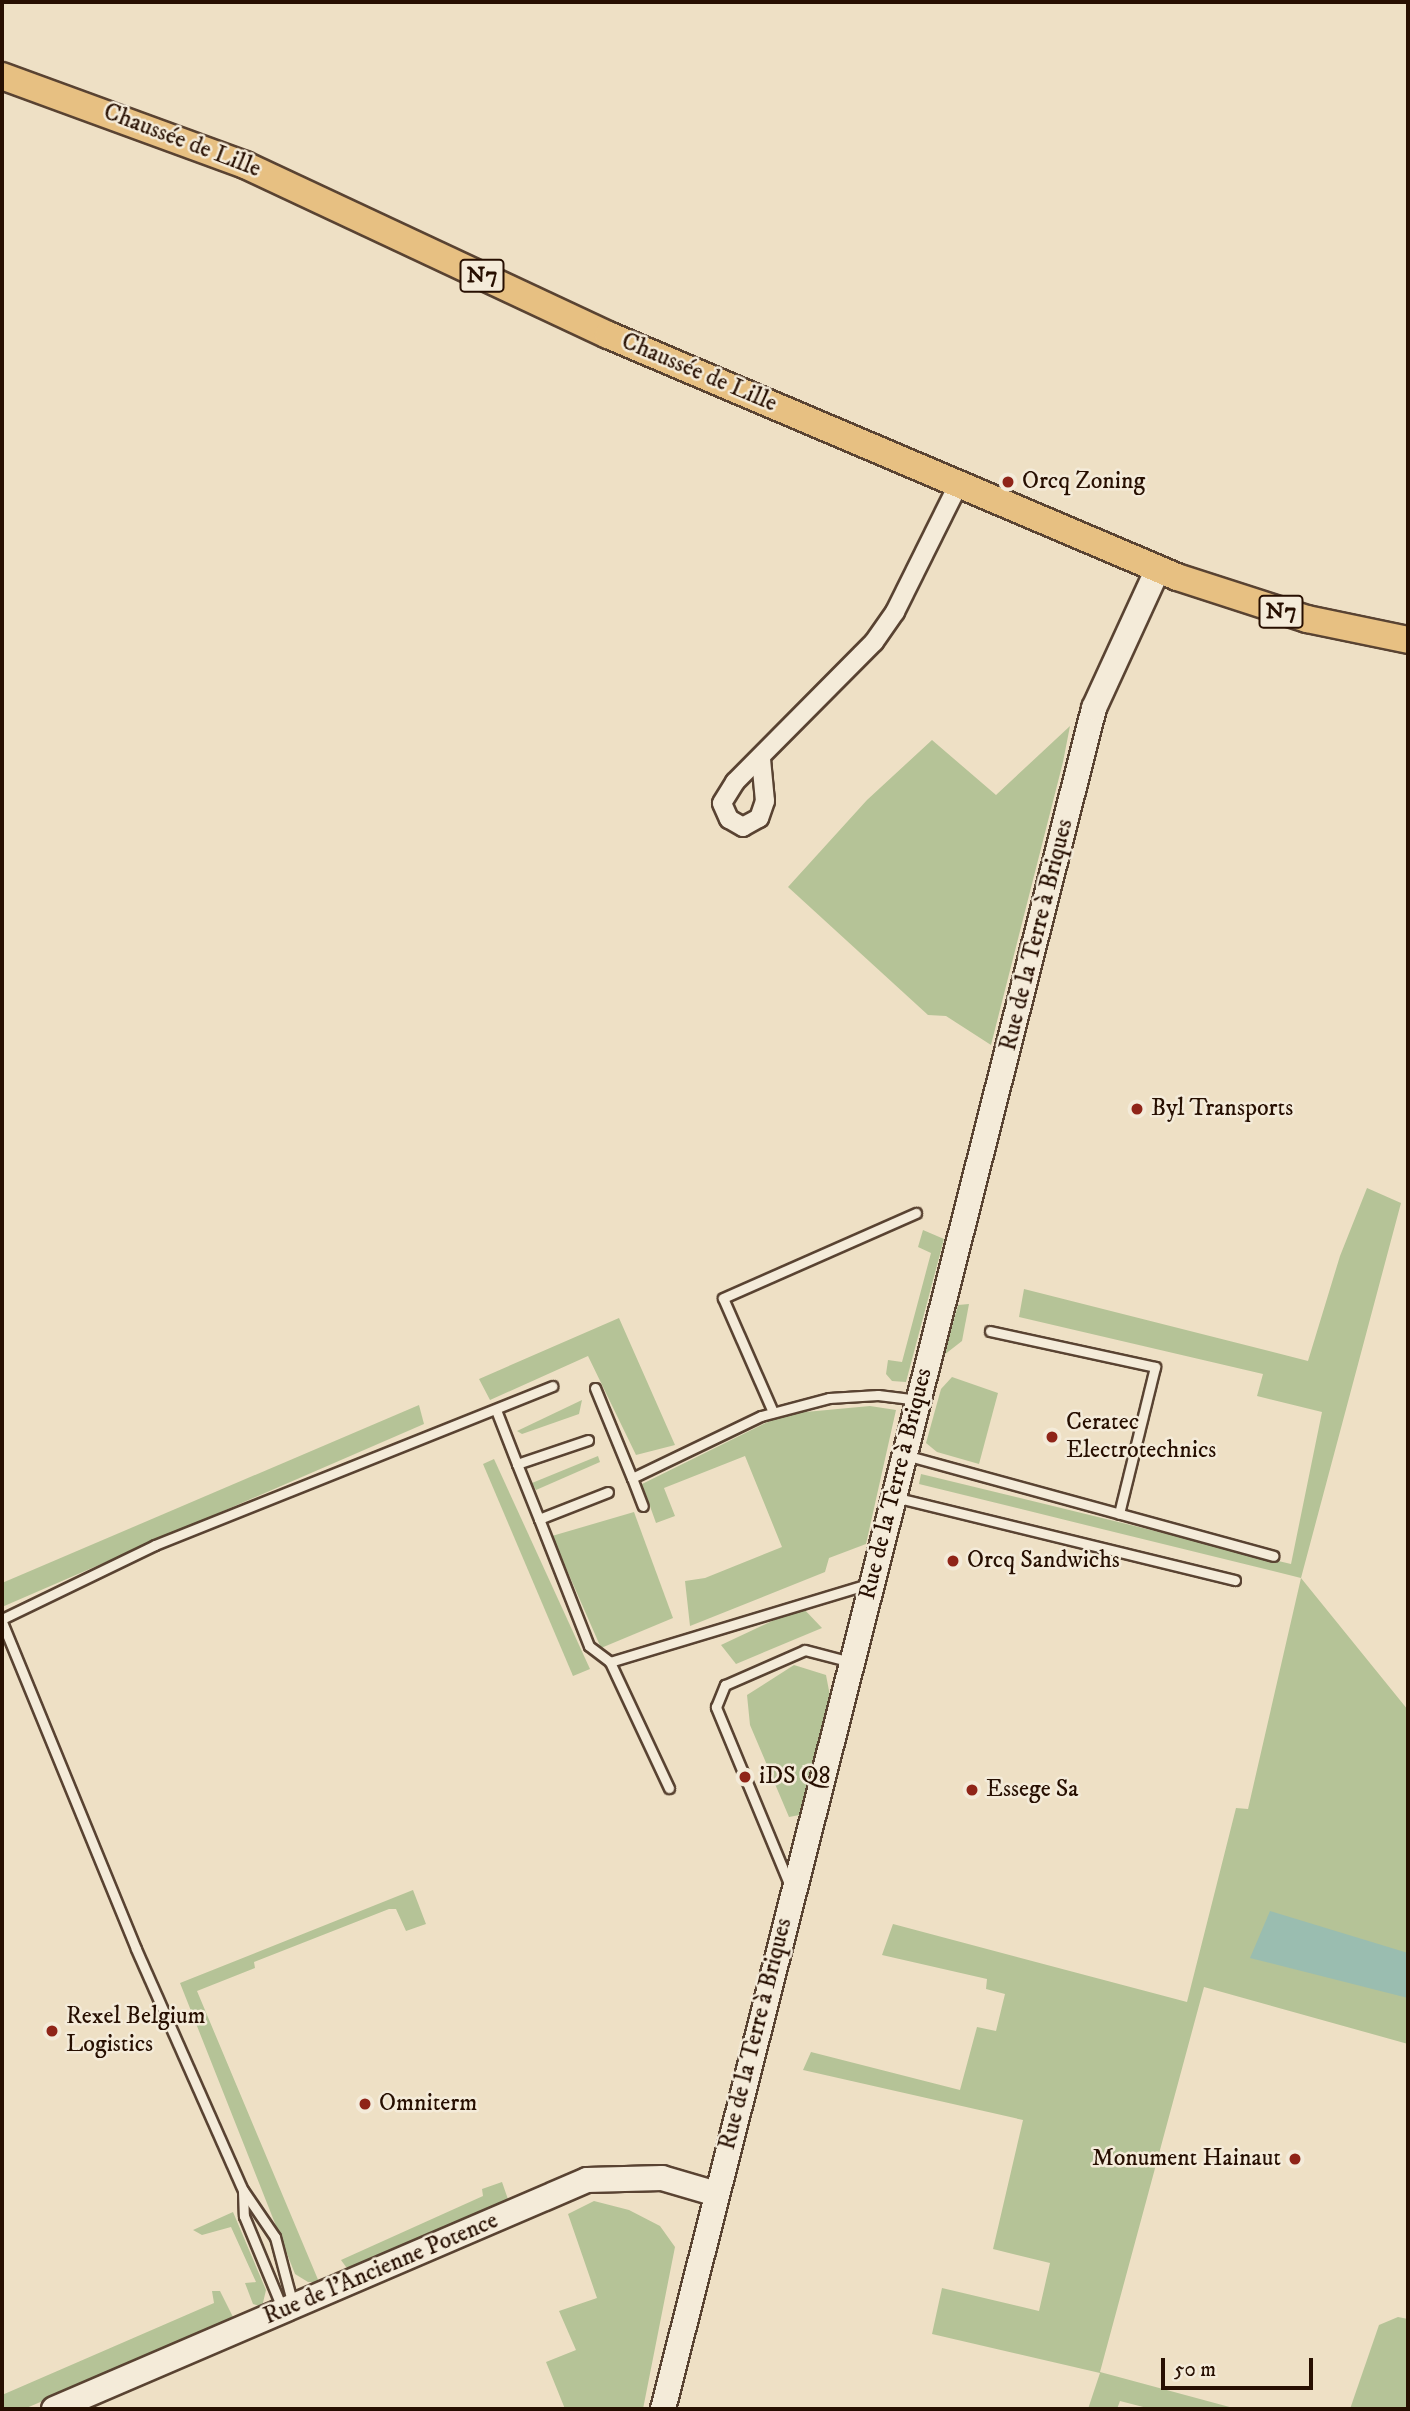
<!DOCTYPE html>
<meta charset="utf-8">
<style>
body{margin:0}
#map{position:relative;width:1410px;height:2411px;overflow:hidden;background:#eee0c5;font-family:"IM FELL DW Pica",serif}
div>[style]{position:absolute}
.green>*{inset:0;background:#b5c397}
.water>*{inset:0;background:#9abdb0}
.roads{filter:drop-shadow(2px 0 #594332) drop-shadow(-2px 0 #594332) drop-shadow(0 2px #594332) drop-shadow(0 -2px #594332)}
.lane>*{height:9px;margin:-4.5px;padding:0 4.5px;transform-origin:4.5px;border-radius:4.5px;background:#f4ebd9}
.street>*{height:18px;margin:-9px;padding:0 9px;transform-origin:9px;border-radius:9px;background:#f4ebd9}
.secondary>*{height:24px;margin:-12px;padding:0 12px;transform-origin:12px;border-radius:12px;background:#f4ebd9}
.primary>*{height:26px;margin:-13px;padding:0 13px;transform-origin:13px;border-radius:13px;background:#e7c082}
.dots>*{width:19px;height:19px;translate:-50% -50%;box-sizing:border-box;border:4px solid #f4ebd9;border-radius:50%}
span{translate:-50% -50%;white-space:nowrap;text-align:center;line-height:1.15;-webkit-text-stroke:5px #f4ebd9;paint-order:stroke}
.shield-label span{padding:2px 5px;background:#f4ebd9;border:2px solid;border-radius:5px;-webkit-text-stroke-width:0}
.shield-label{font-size:23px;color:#270f01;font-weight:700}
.street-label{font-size:24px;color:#270f01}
.poi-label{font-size:24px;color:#270f01}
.left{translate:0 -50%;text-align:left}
.right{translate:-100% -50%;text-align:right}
.frame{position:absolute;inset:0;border:4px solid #270f01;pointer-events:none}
.scale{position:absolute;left:1161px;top:2358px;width:152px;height:32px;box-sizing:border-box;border:4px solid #270f01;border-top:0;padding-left:9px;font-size:21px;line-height:24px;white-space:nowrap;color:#270f01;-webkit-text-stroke:5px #f4ebd9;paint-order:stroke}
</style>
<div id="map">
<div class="green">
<i style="clip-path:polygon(1070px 726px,1063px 762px,991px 1045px,946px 1016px,928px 1015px,788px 887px,867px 800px,932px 740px,996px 795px)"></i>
<i style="clip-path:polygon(1367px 1188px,1401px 1203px,1301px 1578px,1408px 1710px,1408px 2044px,1204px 1987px,1100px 2372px,1237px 2409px,1151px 2409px,1120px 2401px,1117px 2409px,1088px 2409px,1100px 2373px,932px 2334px,942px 2288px,1039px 2311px,1050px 2263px,993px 2249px,1023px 2120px,803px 2070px,811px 2052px,960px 2090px,977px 2027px,996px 2031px,1005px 1994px,986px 1989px,987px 1979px,882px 1955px,893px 1924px,1187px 2002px,1236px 1808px,1248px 1809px,1301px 1578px,919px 1484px,921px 1474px,1291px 1564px,1322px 1412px,1257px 1396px,1263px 1374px,1019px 1317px,1024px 1289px,1308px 1361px,1340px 1256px)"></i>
<i style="clip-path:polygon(923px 1230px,944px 1239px,906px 1382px,892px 1381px,886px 1374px,888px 1360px,902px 1362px,931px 1253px,918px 1247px)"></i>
<i style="clip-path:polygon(969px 1304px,962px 1341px,944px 1355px,958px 1305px)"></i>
<i style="clip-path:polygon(619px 1318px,675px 1445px,636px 1455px,588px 1356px,490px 1400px,479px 1379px)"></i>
<i style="clip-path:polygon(952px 1377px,998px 1393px,979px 1464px,937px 1452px,926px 1443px,941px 1389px)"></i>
<i style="clip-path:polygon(582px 1400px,579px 1414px,522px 1434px,517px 1431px)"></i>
<i style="clip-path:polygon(419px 1405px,424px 1424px,2px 1607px,2px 1583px)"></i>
<i style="clip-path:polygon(870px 1406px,896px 1410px,866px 1544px,829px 1558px,825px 1572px,690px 1626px,685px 1581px,705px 1578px,782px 1547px,745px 1456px,664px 1488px,675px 1516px,656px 1523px,642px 1484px,784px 1414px)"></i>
<i style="clip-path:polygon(598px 1456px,600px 1462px,536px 1490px,532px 1483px)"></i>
<i style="clip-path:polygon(494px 1459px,590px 1669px,573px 1676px,483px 1464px)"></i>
<i style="clip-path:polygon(634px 1512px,673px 1618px,601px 1648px,552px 1536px)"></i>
<i style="clip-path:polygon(802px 1607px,822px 1628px,736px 1664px,721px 1645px)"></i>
<i style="clip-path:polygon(794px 1665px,826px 1675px,830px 1696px,807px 1786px,805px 1814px,789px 1817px,750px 1725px,747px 1695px)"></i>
<i style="clip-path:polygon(413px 1890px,426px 1924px,406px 1931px,396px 1909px,389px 1909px,254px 1962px,255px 1968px,197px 1991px,319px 2282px,308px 2282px,295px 2274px,180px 1983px)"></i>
<i style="clip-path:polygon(502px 2182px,510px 2205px,359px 2267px,346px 2267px,341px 2260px,483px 2196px,482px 2189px)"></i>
<i style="clip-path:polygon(594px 2201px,629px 2210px,660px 2226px,675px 2247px,643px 2409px,565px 2409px,546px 2362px,576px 2350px,559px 2311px,597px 2298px,568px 2214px)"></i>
<i style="clip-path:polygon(233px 2212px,266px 2290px,262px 2307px,253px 2304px,245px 2283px,256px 2282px,231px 2227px,202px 2235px,193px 2230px)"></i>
<i style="clip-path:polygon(212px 2291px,220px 2291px,233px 2317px,210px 2330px,24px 2409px,2px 2409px,2px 2395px,214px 2303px)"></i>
<i style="clip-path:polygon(1398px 2317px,1408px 2319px,1408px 2409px,1350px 2409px,1379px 2325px)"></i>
</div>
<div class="water">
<i style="clip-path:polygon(1270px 1911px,1408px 1953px,1408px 1998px,1250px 1958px)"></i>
</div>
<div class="roads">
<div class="lane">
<i style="left:990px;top:1331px;width:169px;rotate:12.3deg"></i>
<i style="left:1155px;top:1367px;width:151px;rotate:103.8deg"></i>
<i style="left:595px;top:1388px;width:97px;rotate:67.7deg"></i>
<i style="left:632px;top:1478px;width:143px;rotate:-25.7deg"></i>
<i style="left:761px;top:1416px;width:70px;rotate:-14.8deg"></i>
<i style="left:829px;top:1398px;width:49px;rotate:-3.5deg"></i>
<i style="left:878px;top:1395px;width:39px;rotate:7deg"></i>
<i style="left:496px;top:1410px;width:58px;rotate:68.7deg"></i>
<i style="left:517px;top:1464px;width:75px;rotate:-18.7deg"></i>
<i style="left:773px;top:1412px;width:124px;rotate:-113.7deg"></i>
<i style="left:723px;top:1298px;width:211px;rotate:-23.8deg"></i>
<i style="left:905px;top:1455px;width:382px;rotate:15.3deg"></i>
<i style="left:517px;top:1464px;width:59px;rotate:68.2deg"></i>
<i style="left:539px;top:1519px;width:74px;rotate:-21.4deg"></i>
<i style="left:632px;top:1478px;width:30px;rotate:69deg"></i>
<i style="left:894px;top:1497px;width:351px;rotate:13.7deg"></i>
<i style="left:539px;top:1519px;width:136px;rotate:68.5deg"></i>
<i style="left:589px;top:1646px;width:26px;rotate:37deg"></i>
<i style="left:2px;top:1619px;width:170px;rotate:-25.8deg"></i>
<i style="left:155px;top:1545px;width:428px;rotate:-21.8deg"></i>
<i style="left:2px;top:1622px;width:353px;rotate:67.7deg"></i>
<i style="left:136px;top:1949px;width:264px;rotate:66.1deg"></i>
<i style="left:243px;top:2190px;width:57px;rotate:55.8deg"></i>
<i style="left:275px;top:2237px;width:70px;rotate:75.2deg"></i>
<i style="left:669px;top:1788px;width:139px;rotate:-115.1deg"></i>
<i style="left:610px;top:1662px;width:270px;rotate:-16.8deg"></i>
<i style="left:790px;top:1886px;width:194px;rotate:-112.5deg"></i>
<i style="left:716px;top:1707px;width:24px;rotate:-68deg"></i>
<i style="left:725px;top:1685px;width:87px;rotate:-23.6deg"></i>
<i style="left:805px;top:1650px;width:48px;rotate:14.6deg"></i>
<i style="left:243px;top:2191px;width:25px;rotate:88deg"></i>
<i style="left:244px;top:2216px;width:102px;rotate:67.5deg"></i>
</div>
<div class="street">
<i style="left:761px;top:759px;width:42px;rotate:84.6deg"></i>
<i style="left:765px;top:801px;width:18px;rotate:109deg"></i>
<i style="left:759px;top:818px;width:18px;rotate:151deg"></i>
<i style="left:743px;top:827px;width:16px;rotate:-150deg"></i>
<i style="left:729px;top:819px;width:17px;rotate:-114deg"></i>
<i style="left:722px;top:803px;width:25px;rotate:-58deg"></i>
<i style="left:735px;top:782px;width:197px;rotate:-45.2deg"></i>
<i style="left:874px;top:642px;width:37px;rotate:-55deg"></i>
<i style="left:895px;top:612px;width:144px;rotate:-63.6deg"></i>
</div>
<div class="secondary">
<i style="left:54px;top:2409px;width:580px;rotate:-23.25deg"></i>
<i style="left:587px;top:2180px;width:75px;rotate:-1.5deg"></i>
<i style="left:662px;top:2178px;width:57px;rotate:16.2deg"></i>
<i style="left:663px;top:2409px;width:1755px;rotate:-75.78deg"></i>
<i style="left:1094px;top:708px;width:153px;rotate:-65.3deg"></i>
</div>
<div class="primary">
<i style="left:2px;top:76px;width:259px;rotate:20.1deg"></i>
<i style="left:245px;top:165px;width:401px;rotate:25.1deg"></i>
<i style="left:608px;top:335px;width:618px;rotate:23.04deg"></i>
<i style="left:1177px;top:577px;width:137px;rotate:17.9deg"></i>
<i style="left:1307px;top:619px;width:103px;rotate:11.7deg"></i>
</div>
</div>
<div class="dots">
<i style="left:1008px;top:482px;background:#8f2418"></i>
<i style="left:1137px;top:1109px;background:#8f2418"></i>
<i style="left:1052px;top:1437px;background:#8f2418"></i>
<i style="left:953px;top:1561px;background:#8f2418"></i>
<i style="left:745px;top:1777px;background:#8f2418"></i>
<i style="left:972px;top:1790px;background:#8f2418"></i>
<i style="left:52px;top:2031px;background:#8f2418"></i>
<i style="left:365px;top:2104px;background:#8f2418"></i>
<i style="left:1295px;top:2159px;background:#8f2418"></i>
</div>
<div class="shield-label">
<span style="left:482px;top:276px">N7</span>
<span style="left:1281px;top:612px">N7</span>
</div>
<div class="street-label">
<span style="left:182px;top:141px;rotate:21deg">Chaussée de Lille</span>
<span style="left:699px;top:373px;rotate:23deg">Chaussée de Lille</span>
<span style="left:1037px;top:935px;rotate:-76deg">Rue de la Terre à Briques</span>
<span style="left:896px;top:1484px;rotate:-76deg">Rue de la Terre à Briques</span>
<span style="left:756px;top:2034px;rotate:-76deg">Rue de la Terre à Briques</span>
<span style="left:381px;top:2269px;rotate:-23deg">Rue de l'Ancienne Potence</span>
</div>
<div class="poi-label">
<span class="left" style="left:1022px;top:482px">Orcq Zoning</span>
<span class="left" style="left:1151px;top:1109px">Byl Transports</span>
<span class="left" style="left:1066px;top:1437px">Ceratec<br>Electrotechnics</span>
<span class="left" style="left:967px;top:1561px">Orcq Sandwichs</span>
<span class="left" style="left:759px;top:1777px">iDS Q8</span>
<span class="left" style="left:986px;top:1790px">Essege Sa</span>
<span class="left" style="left:66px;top:2031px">Rexel Belgium<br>Logistics</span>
<span class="left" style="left:379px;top:2104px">Omniterm</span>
<span class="right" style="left:1281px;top:2159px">Monument Hainaut</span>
</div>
<div class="frame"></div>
<div class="scale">50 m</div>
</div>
